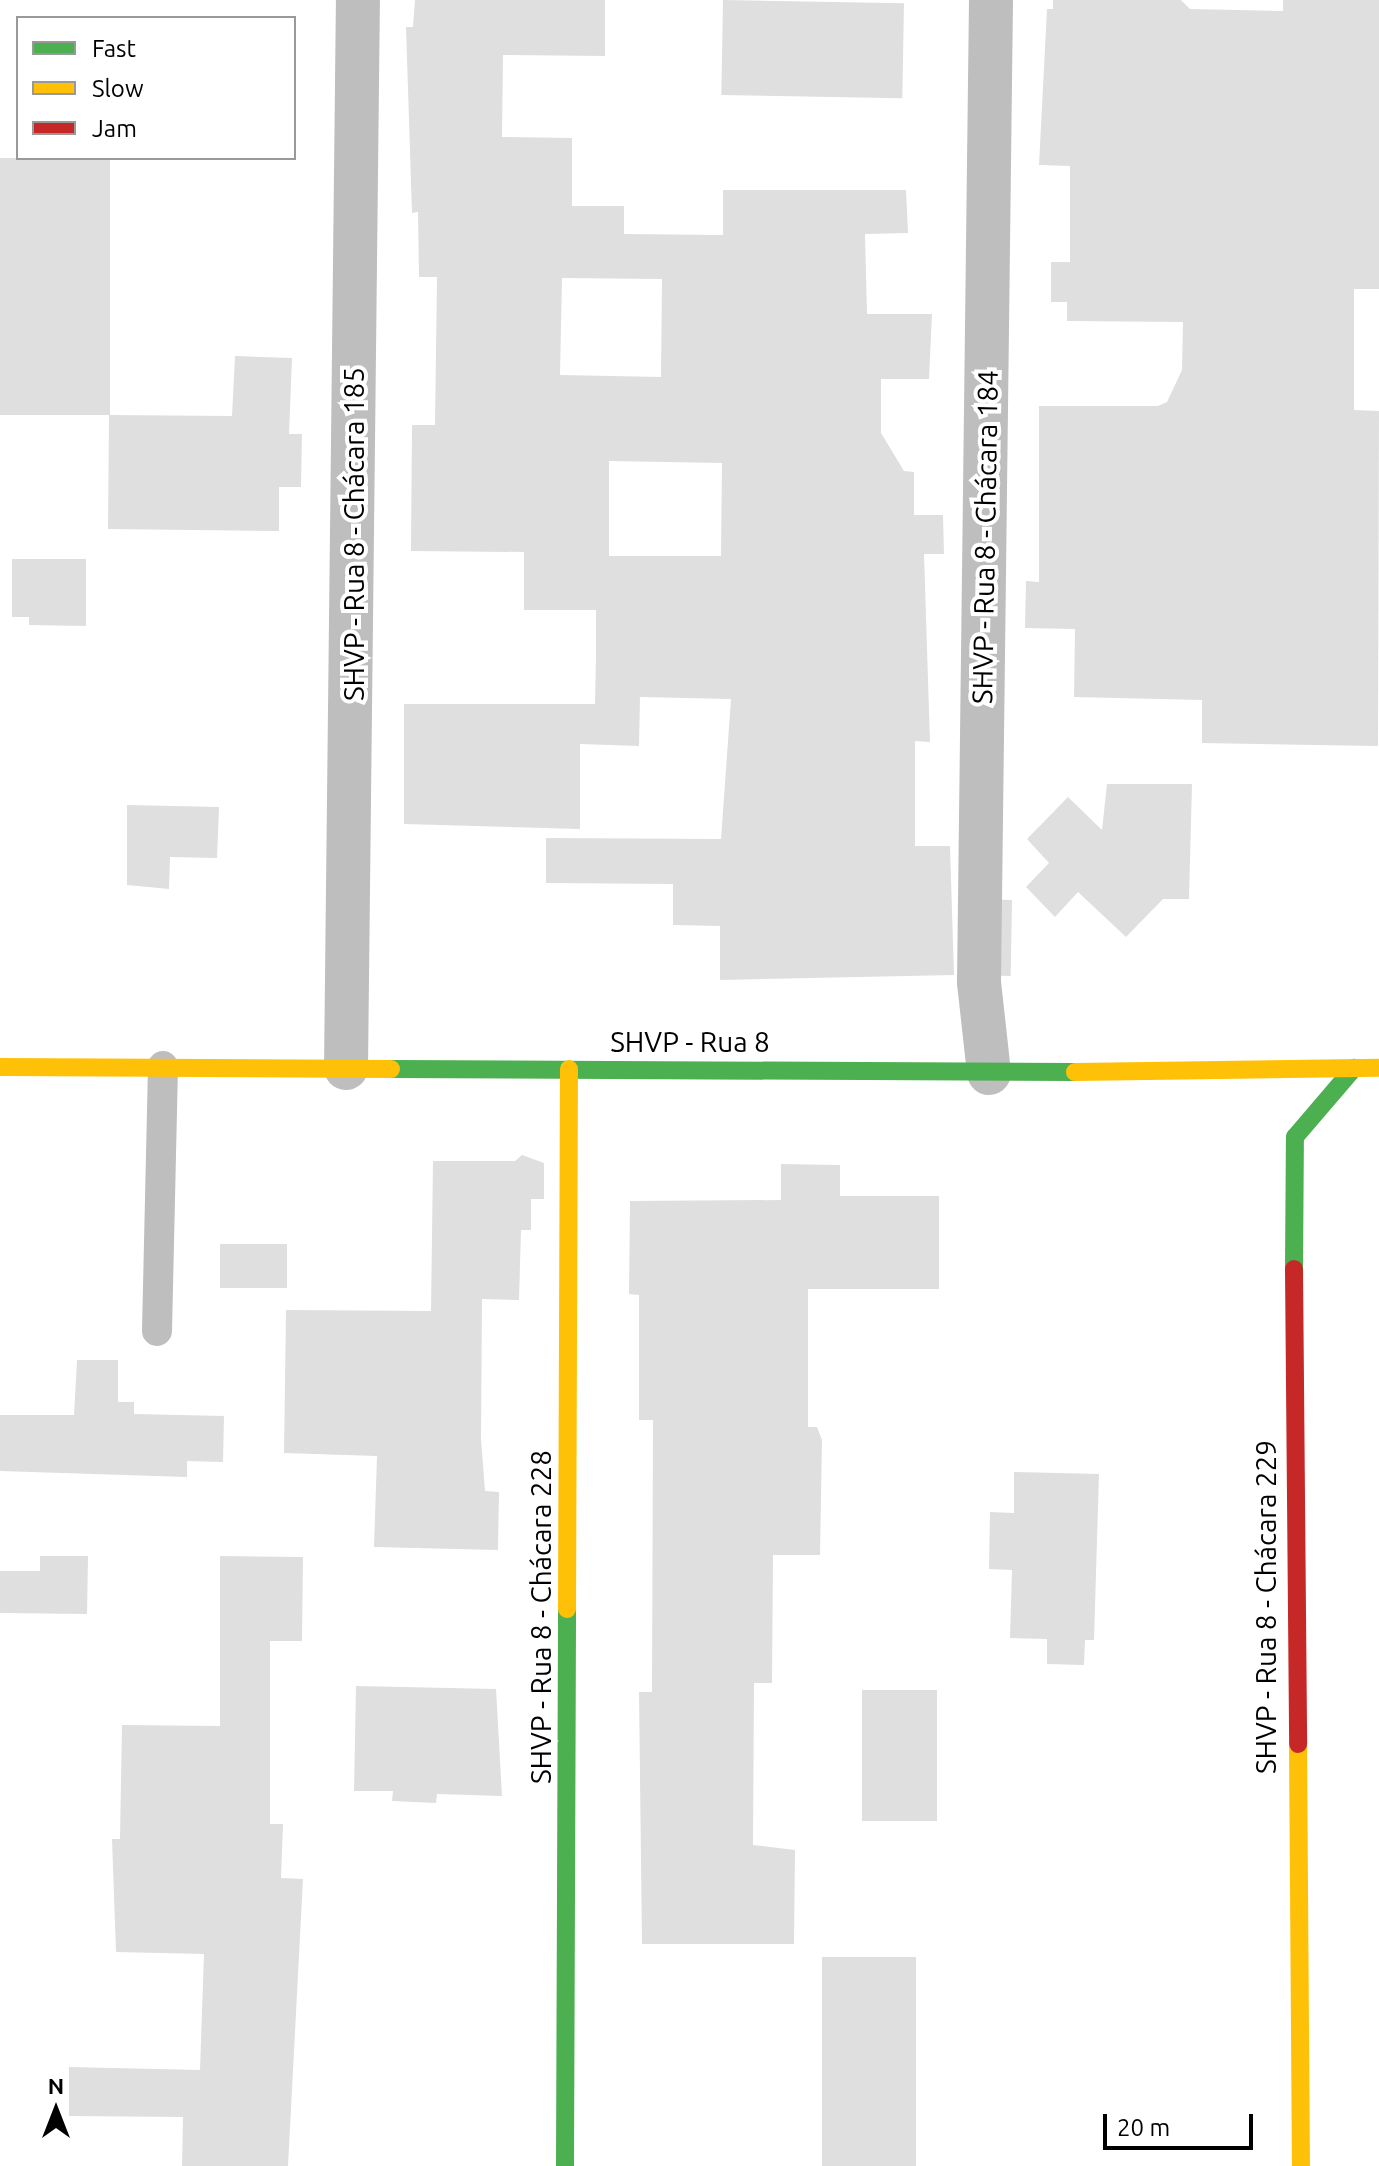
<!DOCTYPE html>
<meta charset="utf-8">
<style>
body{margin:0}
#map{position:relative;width:1379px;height:2166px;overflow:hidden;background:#fff;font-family:Ubuntu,sans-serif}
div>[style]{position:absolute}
.building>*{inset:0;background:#dfdfdf;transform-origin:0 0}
.lane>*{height:30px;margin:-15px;padding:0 15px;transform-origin:15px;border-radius:15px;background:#bebebe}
.street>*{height:44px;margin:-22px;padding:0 22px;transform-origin:22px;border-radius:22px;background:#bebebe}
.fast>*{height:18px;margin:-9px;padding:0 9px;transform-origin:9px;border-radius:9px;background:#4caf50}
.slow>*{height:18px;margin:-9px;padding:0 9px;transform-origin:9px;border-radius:9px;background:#ffc107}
.jam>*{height:18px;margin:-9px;padding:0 9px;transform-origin:9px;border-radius:9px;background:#c62828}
span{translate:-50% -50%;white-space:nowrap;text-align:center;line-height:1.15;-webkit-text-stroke:8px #fff;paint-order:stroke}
.street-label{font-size:28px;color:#000}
.legend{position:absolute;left:16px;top:16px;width:280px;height:144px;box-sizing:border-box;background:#fff;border:2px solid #999;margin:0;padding:10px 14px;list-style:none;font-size:24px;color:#000}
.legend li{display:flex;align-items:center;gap:16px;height:40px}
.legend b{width:40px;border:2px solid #999}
.north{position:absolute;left:16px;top:2070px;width:80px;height:80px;-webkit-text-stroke:6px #fff;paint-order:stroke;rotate:0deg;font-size:22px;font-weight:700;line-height:32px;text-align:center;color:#000}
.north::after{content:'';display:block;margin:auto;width:28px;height:36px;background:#000;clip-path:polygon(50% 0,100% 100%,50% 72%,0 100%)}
.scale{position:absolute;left:1103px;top:2114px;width:150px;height:36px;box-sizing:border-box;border:4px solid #000;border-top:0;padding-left:10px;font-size:24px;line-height:28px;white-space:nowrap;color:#000;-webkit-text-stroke:6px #fff;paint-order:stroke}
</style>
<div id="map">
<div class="building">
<i style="clip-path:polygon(evenodd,415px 0,605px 0,605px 56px,503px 55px,502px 137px,572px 138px,572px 206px,624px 206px,624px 234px,723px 235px,723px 190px,906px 190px,908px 233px,865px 234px,867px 314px,932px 314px,929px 379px,881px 379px,881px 433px,904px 471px,914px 472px,914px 515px,943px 515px,944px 554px,924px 554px,930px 742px,915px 741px,915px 846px,950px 846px,954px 975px,720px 980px,720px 926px,673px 925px,673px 884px,546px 883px,546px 838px,721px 839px,731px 699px,640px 697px,639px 746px,580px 744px,580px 829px,404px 824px,404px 704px,595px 704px,596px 655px,596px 610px,524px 610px,524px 552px,411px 551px,412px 425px,435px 425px,437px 277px,419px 277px,418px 212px,412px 213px,406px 27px,413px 27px,415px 0,562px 278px,662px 279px,661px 377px,560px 375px,562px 278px,415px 0,609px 461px,722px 463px,721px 556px,609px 556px,609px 461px)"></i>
<i style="left:723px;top:0;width:181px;height:95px;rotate:1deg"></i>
<i style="clip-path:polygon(1053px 0,1181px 0,1190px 9px,1283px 11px,1283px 0,1379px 0,1379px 289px,1354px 289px,1354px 410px,1379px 411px,1378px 746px,1202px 743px,1202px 700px,1074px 697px,1075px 629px,1025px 628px,1026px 581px,1039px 582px,1039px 406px,1158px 406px,1167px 402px,1182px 370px,1183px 322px,1067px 321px,1067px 302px,1051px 302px,1051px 262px,1070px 262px,1070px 166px,1039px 165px,1047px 9px,1053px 9px)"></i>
<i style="left:0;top:158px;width:110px;height:257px"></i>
<i style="clip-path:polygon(235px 356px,292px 358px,289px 434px,302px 434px,301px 487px,279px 487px,279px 531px,108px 529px,109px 415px,232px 416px)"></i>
<i style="clip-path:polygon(12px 559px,86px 559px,86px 626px,29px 625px,29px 617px,12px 617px)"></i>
<i style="clip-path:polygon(1107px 784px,1192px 784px,1189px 899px,1163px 899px,1126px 937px,1078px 892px,1055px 917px,1026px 887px,1049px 863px,1027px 839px,1068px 797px,1102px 830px)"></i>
<i style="clip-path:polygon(127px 805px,219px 807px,217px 858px,170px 857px,169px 889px,127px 885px)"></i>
<i style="left:1012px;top:900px;width:76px;height:11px;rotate:91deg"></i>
<i style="clip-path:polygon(522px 1155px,544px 1163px,544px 1199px,531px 1199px,531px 1230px,521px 1230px,519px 1300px,482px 1299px,481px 1439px,485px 1491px,499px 1492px,498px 1550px,374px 1547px,377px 1456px,284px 1453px,286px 1310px,431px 1311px,433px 1161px,515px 1161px)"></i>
<i style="clip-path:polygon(781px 1164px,840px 1165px,840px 1196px,939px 1196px,939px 1289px,808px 1289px,808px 1427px,817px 1427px,822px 1440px,820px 1555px,773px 1555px,772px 1683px,754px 1683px,753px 1845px,795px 1850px,794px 1944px,642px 1944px,639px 1692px,652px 1692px,653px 1420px,639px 1420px,639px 1295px,629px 1294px,630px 1201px,781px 1200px)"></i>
<i style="left:220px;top:1244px;width:67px;height:44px"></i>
<i style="clip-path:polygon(77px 1360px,118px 1360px,118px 1402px,134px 1402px,134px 1414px,224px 1416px,223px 1462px,187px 1461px,187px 1477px,0 1471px,0 1415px,74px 1415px)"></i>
<i style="clip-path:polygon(1014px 1472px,1099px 1474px,1094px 1640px,1085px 1640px,1084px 1665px,1047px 1664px,1047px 1639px,1010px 1638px,1012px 1570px,989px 1569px,990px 1512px,1014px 1513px)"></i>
<i style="clip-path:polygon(40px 1556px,88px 1556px,87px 1614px,0 1613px,0 1571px,40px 1571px)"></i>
<i style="clip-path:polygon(220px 1556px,303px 1557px,302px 1641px,270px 1641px,270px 1824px,283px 1824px,281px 1878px,303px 1879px,288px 2166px,182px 2166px,183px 2117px,69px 2116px,69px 2067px,200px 2070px,204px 1954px,116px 1952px,112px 1839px,120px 1839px,122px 1725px,220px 1726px)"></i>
<i style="clip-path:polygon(356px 1686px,496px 1689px,502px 1796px,437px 1794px,436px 1803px,392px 1801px,393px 1791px,354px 1791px)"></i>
<i style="left:862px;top:1690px;width:75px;height:131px"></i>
<i style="left:822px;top:1957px;width:94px;height:209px"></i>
</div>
<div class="lane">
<i style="left:157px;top:1331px;width:265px;rotate:-88.7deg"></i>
</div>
<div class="street">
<i style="left:346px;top:1068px;width:1068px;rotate:-89.36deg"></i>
<i style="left:989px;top:1073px;width:92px;rotate:-96.3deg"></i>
<i style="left:979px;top:982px;width:982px;rotate:-89.3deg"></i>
</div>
<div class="fast">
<i style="left:391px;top:1069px;width:684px;rotate:0.25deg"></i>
<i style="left:1294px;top:1269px;width:132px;rotate:-89.6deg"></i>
<i style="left:1295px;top:1137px;width:91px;rotate:-49.5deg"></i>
<i style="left:565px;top:2166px;width:557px;rotate:-89.79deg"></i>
</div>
<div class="slow">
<i style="left:0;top:1067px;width:391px;rotate:0.3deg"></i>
<i style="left:1075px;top:1072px;width:304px;rotate:-0.8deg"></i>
<i style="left:567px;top:1609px;width:540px;rotate:-89.79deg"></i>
<i style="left:1298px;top:1744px;width:422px;rotate:89.6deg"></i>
</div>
<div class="jam">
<i style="left:1294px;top:1269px;width:475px;rotate:89.5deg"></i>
</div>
<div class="street-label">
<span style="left:354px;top:534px;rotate:-90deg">SHVP - Rua 8 - Chácara 185</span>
<span style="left:985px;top:537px;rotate:-89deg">SHVP - Rua 8 - Chácara 184</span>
<span style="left:690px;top:1042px">SHVP - Rua 8</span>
<span style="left:1266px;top:1607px;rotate:-90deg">SHVP - Rua 8 - Chácara 229</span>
<span style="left:541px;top:1617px;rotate:-90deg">SHVP - Rua 8 - Chácara 228</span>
</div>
<ul class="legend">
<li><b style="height:10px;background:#4caf50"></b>Fast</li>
<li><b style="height:10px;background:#ffc107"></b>Slow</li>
<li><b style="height:10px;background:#c62828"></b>Jam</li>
</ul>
<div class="north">N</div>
<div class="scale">20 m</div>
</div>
